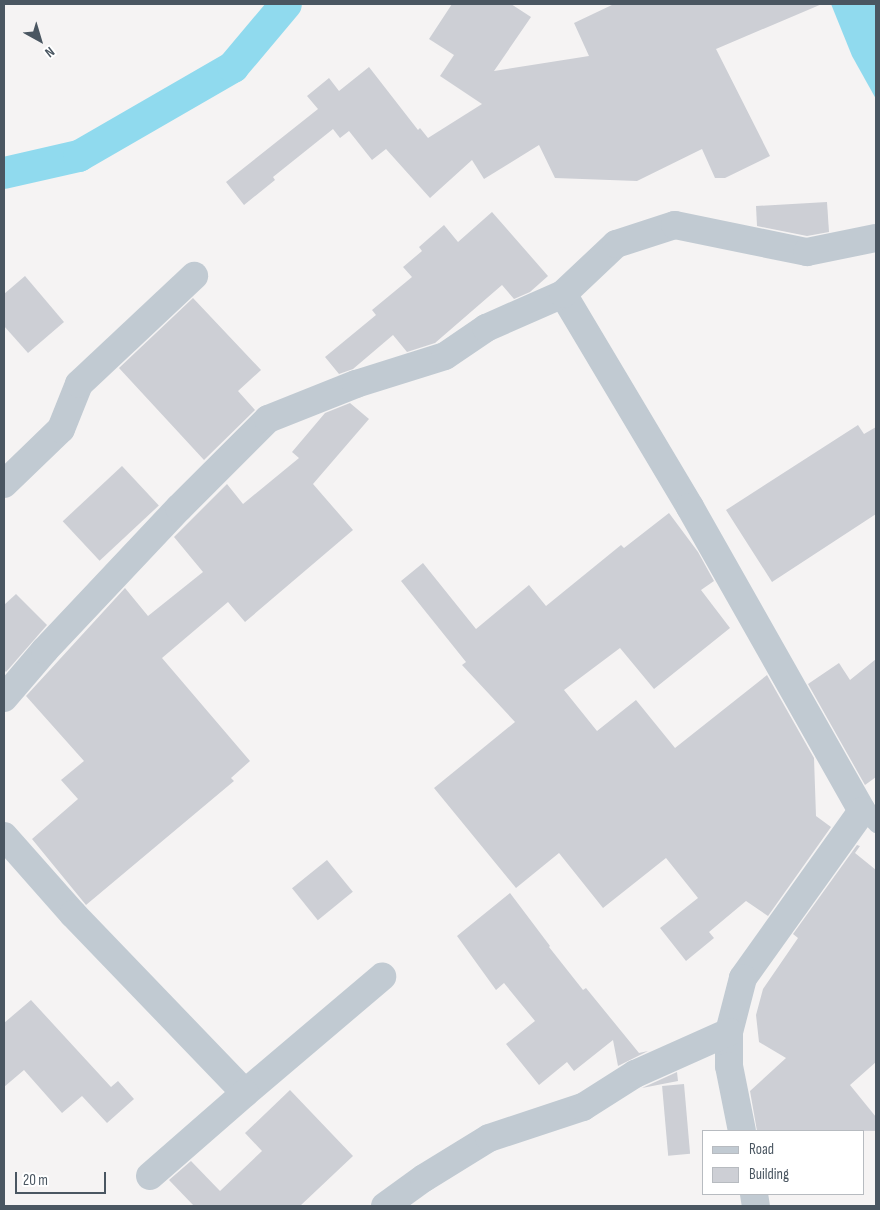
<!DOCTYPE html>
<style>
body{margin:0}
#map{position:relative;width:880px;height:1210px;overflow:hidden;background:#f5f3f3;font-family:"Sofia Sans Condensed",sans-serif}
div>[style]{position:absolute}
.water>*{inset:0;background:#90daee}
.canal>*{height:32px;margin:-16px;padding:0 16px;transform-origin:16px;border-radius:16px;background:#90daee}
.building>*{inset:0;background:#cdcfd5;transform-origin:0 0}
.lane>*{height:15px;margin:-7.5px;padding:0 7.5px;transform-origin:7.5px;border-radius:7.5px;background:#c1cad2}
.street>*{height:28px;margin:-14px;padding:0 14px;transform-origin:14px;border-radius:14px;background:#c1cad2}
span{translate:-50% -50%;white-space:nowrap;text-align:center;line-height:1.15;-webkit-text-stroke:5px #fff;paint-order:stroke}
.frame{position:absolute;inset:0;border:5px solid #4a5661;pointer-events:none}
.legend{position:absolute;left:702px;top:1130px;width:162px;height:65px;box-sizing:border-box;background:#fff;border:1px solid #b7bbc0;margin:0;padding:6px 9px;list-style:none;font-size:15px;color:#4a5661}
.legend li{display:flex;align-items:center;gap:10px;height:25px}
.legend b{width:25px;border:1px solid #b7bbc0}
.north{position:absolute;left:15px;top:15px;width:50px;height:50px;-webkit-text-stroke:4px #fff;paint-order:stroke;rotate:141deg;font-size:14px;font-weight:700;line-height:20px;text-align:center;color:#4a5661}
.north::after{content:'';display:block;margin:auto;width:18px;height:22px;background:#4a5661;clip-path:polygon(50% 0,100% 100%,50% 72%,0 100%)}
.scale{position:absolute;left:15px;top:1172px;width:91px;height:22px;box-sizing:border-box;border:2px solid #4a5661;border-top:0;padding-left:6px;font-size:15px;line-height:18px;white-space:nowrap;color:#4a5661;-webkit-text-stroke:4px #fff;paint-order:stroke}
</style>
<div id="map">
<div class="water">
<i style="clip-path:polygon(831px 4px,876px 4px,876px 99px,852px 56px)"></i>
</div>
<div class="canal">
<i style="left:4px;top:173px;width:77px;rotate:-12.8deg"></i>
<i style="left:79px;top:156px;width:178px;rotate:-30deg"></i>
<i style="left:233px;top:67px;width:82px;rotate:-49.9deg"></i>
</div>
<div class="building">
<i style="clip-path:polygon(452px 4px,511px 4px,531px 17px,494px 71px,589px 56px,574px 23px,614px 4px,822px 4px,716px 49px,770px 156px,725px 178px,715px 178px,702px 149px,637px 181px,555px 178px,539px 145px,484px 179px,472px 160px,430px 198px,386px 149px,372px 160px,349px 131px,340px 138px,333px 129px,273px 177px,275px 180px,244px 205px,226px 182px,318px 109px,307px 96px,329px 78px,339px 91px,369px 67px,418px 130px,420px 128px,428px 138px,482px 104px,440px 76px,454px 55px,429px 39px)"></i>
<i style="clip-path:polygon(827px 202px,829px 232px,807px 236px,757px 226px,756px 206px)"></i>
<i style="clip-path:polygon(492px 212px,548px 276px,530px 292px,514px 299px,502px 285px,435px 343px,407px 352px,393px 335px,353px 369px,339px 374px,325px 357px,376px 315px,372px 310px,412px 277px,403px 267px,422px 251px,419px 247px,444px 225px,458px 242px)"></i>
<i style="clip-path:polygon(25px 276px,64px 322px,28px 353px,4px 326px,4px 294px)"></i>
<i style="clip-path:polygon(193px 298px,261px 370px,238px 391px,255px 410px,204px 460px,119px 368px)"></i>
<i style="clip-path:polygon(350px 403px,369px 419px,313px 484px,353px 530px,245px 622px,228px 602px,162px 658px,250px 761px,231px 778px,234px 781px,86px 905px,32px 839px,78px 799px,61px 780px,84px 761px,26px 696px,125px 588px,148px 616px,203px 572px,174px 537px,227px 484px,243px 504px,299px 458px,292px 452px,325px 413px)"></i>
<i style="clip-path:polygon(858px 425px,864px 434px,876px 427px,876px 514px,772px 582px,726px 510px)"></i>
<i style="left:122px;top:466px;width:54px;height:81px;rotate:47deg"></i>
<i style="clip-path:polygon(669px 513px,698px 552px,714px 581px,701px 590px,730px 628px,654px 689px,620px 648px,564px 690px,597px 731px,636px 700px,675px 748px,767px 675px,814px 758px,816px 816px,831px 827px,768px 916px,746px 901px,709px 932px,714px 938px,686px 961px,660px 928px,698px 898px,666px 858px,603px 908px,559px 853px,516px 888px,434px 788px,515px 722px,462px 665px,466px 662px,401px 581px,423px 563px,476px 629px,529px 585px,546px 606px,621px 545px,624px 548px)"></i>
<i style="clip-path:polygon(16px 594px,47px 625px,6px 672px,4px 670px,4px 605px)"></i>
<i style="clip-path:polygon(876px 659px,876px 777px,865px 785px,808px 684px,839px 663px,850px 680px)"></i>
<i style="clip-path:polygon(857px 845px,860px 846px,855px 853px,876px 870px,876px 1062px,850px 1085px,876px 1117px,876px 1131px,757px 1131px,750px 1091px,786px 1058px,759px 1042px,756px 1015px,763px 989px,798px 938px,793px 934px)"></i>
<i style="left:327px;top:860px;width:41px;height:45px;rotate:51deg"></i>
<i style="clip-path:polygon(510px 893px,550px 946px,549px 947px,583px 990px,586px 988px,639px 1053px,648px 1051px,618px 1066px,613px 1040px,574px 1071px,567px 1062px,539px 1085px,506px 1044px,535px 1021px,504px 983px,496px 990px,457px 936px)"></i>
<i style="clip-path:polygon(31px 1000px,111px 1087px,118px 1081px,134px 1099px,107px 1123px,82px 1096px,62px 1113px,24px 1070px,4px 1087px,4px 1023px)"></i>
<i style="clip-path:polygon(677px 1072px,678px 1081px,642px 1088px)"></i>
<i style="left:684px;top:1084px;width:70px;height:22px;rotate:85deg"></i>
<i style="clip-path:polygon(290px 1090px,353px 1156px,300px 1206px,194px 1206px,169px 1180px,191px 1161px,220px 1191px,262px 1151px,245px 1133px)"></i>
</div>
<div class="lane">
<i style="left:862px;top:811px;width:20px;rotate:45deg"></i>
</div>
<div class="street">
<i style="left:563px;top:294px;width:248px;rotate:59.2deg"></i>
<i style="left:690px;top:507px;width:349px;rotate:60.5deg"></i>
<i style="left:862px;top:811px;width:205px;rotate:125.5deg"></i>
<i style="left:743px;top:978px;width:56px;rotate:104.5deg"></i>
<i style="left:729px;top:1032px;width:34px;rotate:90deg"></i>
<i style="left:729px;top:1066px;width:66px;rotate:78.7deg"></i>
<i style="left:4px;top:484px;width:79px;rotate:-44deg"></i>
<i style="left:61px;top:429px;width:48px;rotate:-68.2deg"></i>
<i style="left:79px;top:384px;width:158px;rotate:-43.2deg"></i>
<i style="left:4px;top:698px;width:63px;rotate:-49.5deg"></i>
<i style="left:45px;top:650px;width:195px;rotate:-46.7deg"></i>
<i style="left:179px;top:508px;width:126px;rotate:-45deg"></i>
<i style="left:268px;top:419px;width:95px;rotate:-21.7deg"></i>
<i style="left:356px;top:384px;width:93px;rotate:-17.5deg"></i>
<i style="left:445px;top:356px;width:50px;rotate:-34.3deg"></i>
<i style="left:486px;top:328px;width:84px;rotate:-23.8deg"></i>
<i style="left:563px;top:294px;width:73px;rotate:-43.3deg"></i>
<i style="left:616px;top:244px;width:62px;rotate:-17.9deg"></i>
<i style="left:675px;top:225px;width:135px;rotate:11.6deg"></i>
<i style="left:807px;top:252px;width:70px;rotate:-11.5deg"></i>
<i style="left:4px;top:836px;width:104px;rotate:48.5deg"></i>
<i style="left:73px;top:914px;width:248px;rotate:46.1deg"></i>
<i style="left:245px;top:1093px;width:180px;rotate:-40.3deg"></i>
<i style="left:150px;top:1176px;width:126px;rotate:-41.1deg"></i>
<i style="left:754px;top:1194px;width:12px;rotate:81deg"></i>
<i style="left:385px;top:1206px;width:48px;rotate:-35.7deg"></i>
<i style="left:424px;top:1178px;width:76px;rotate:-31.6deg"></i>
<i style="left:489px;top:1138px;width:99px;rotate:-18.3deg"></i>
<i style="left:583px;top:1107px;width:62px;rotate:-32.4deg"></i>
<i style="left:635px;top:1074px;width:103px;rotate:-24.1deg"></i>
</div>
<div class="frame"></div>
<ul class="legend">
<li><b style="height:6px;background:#c1cad2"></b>Road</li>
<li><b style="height:14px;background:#cdcfd5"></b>Building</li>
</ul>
<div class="north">N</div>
<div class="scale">20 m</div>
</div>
